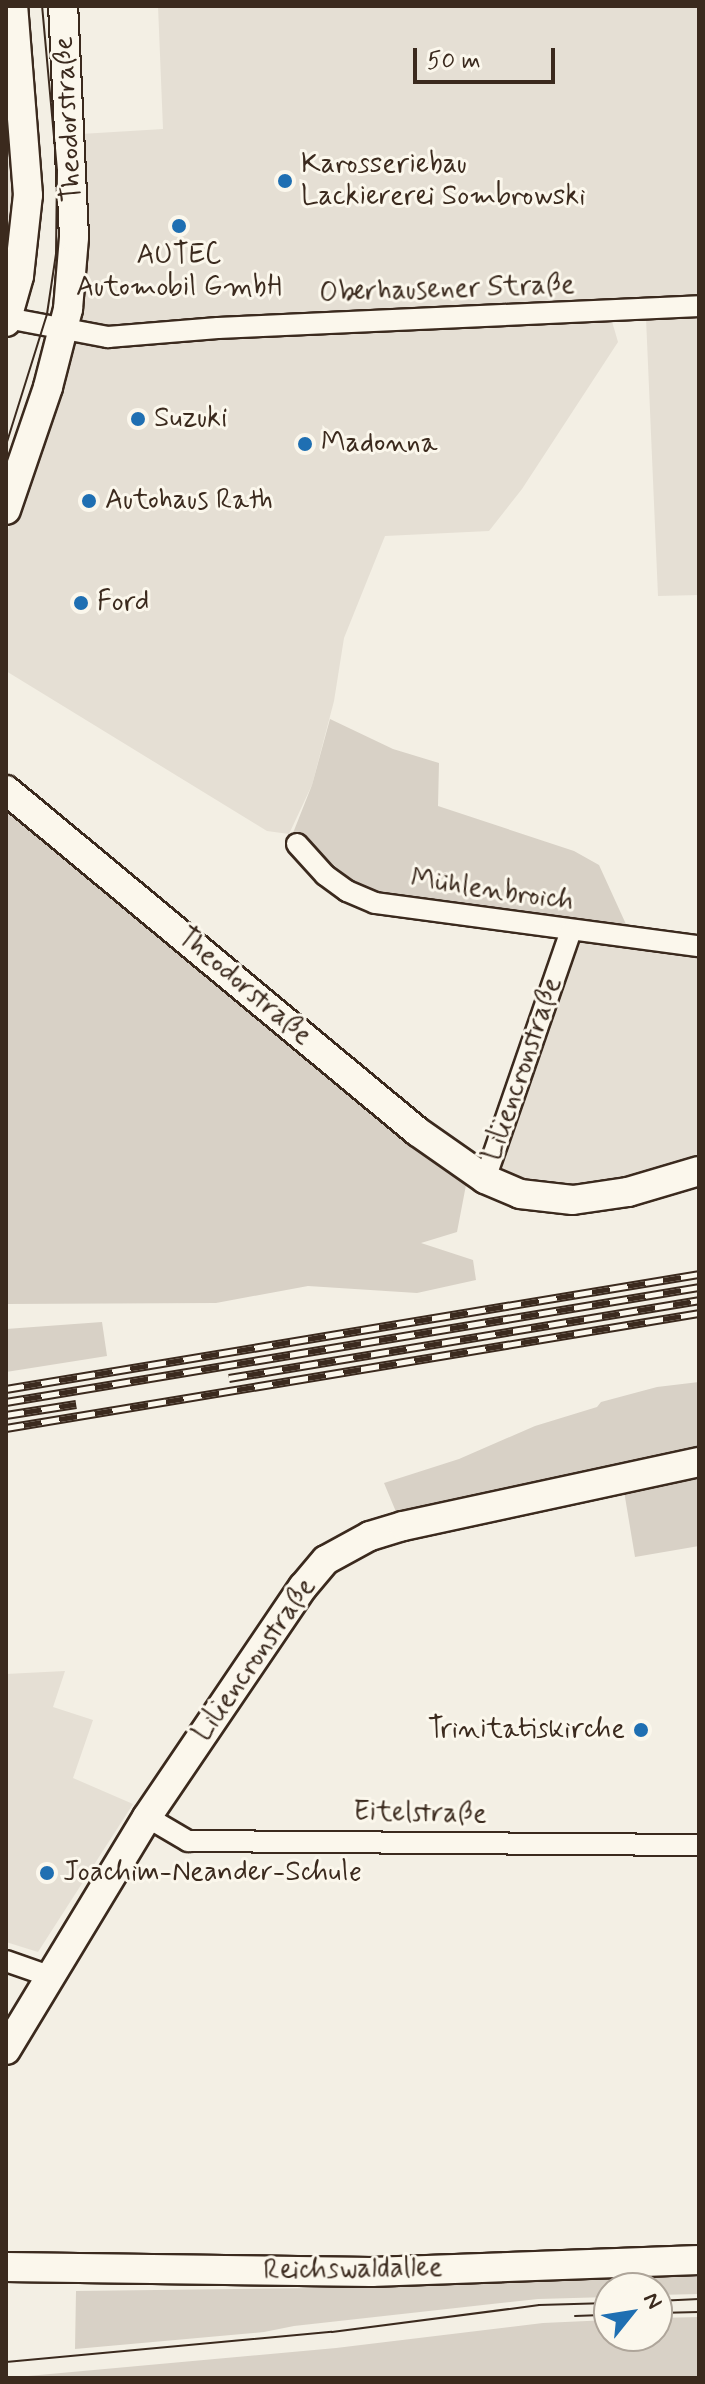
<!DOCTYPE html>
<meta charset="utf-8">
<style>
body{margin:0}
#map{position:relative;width:705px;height:2384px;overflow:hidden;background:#f3efe4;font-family:Mynerve,sans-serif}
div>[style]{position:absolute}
.built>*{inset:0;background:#e5dfd4}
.green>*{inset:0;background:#d8d1c6}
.roads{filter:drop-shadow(2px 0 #3b2a1e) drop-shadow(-2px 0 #3b2a1e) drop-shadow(0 2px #3b2a1e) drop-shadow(0 -2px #3b2a1e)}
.street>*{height:20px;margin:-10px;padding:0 10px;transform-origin:10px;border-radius:10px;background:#fbf7ec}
.secondary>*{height:28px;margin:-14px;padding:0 14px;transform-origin:14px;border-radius:14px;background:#fbf7ec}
.tram>*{height:2px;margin:-1px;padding:0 1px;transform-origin:1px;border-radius:1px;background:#3b2a1e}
.rail>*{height:9px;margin-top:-4.5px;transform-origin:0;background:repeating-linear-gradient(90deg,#fbf7ec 0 18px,#3b2a1e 0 36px);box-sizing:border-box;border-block:2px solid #3b2a1e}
.dots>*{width:22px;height:22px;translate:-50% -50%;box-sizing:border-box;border:4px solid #fbf7ec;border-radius:50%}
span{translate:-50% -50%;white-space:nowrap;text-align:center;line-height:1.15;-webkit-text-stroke:6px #fbf7ec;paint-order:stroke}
.street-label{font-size:28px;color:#3b2a1e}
.poi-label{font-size:28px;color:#3b2a1e}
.left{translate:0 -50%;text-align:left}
.right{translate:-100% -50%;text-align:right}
.frame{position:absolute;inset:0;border:8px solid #3b2a1e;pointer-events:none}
.north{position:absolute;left:593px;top:2272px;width:80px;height:80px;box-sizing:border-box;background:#fbf7ec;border:2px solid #aea59a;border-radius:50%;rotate:60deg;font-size:22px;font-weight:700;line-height:32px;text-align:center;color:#3b2a1e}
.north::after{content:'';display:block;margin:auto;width:28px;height:36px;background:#1f6fb2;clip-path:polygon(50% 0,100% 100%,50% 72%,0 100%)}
.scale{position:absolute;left:413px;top:48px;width:142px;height:36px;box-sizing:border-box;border:4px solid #3b2a1e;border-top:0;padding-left:10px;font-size:24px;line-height:28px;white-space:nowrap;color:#3b2a1e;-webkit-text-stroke:6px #fbf7ec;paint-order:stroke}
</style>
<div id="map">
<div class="built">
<i style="clip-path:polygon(158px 6px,699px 6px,699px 595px,658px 596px,646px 318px,611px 318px,618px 342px,522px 489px,489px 531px,385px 536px,344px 638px,334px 701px,312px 785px,289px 834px,267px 831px,6px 671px,6px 536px,84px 300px,81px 134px,163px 129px)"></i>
<i style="clip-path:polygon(6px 48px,16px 170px,6px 241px)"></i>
<i style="clip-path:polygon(574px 941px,699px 955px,699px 1158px,623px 1182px,575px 1189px,511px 1183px,499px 1160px)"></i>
<i style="clip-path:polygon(65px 1671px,53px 1707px,93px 1720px,73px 1778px,133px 1804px,38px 1952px,6px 1942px,6px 1674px)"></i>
</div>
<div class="green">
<i style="clip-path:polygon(330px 719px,393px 749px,439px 763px,438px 806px,574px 851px,599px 865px,630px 933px,400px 901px,364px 889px,293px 833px,312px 785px)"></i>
<i style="clip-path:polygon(6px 808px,466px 1185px,457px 1232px,421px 1243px,473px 1260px,476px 1280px,417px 1293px,308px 1286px,216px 1303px,6px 1304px)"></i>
<i style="clip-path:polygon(102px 1322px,107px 1356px,6px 1372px,6px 1329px)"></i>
<i style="clip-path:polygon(699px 1382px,699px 1451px,399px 1519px,384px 1483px,459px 1459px,535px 1426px,597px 1407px,601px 1402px,657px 1387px)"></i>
<i style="clip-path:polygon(699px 1474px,699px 1546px,635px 1557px,624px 1491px)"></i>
<i style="clip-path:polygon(699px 2271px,699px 2294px,657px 2295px,657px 2288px,609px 2288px,609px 2297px,538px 2299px,294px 2326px,264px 2332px,75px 2349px,76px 2291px,321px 2288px)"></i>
<i style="clip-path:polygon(699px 2317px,699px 2378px,6px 2378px,336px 2348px,543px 2323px,609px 2320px,609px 2336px,657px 2336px,657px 2318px)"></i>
</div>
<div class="roads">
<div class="street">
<i style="left:7px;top:318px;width:103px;rotate:10.7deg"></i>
<i style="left:108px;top:337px;width:110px;rotate:-4.7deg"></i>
<i style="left:218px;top:328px;width:482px;rotate:-2.6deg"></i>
<i style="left:297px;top:844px;width:42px;rotate:47.9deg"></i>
<i style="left:325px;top:875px;width:27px;rotate:36deg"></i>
<i style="left:347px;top:891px;width:30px;rotate:23deg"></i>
<i style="left:375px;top:903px;width:327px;rotate:7.6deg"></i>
<i style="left:485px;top:1179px;width:262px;rotate:-70.9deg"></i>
<i style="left:147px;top:1817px;width:48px;rotate:30.3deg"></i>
<i style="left:188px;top:1841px;width:511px;rotate:0.45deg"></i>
<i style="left:6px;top:1961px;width:46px;rotate:19.2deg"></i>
</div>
<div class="secondary">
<i style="left:6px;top:322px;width:48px;rotate:-74.2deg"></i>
<i style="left:19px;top:276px;width:81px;rotate:-83.7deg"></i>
<i style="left:28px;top:195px;width:190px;rotate:-94.5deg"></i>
<i style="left:6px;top:510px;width:130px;rotate:-71.1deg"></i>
<i style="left:48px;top:387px;width:81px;rotate:-75.6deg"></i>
<i style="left:68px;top:309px;width:72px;rotate:-85.2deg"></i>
<i style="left:74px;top:237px;width:231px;rotate:-92.7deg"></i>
<i style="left:6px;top:790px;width:535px;rotate:39.7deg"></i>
<i style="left:418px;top:1132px;width:82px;rotate:35deg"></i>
<i style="left:485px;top:1179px;width:38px;rotate:23deg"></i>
<i style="left:520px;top:1194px;width:53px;rotate:6.5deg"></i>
<i style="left:573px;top:1200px;width:56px;rotate:-8.3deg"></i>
<i style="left:628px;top:1192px;width:74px;rotate:-16.5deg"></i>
<i style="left:6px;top:2050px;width:272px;rotate:-58.8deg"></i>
<i style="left:147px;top:1817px;width:278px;rotate:-55.9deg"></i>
<i style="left:303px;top:1587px;width:35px;rotate:-50deg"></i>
<i style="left:326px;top:1560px;width:50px;rotate:-28.6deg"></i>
<i style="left:370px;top:1536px;width:34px;rotate:-17deg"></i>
<i style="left:403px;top:1526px;width:303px;rotate:-12.2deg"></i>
<i style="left:6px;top:2267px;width:365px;rotate:0.8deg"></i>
<i style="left:371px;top:2272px;width:328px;rotate:-2.1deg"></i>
</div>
</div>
<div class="tram">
<i style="left:6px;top:445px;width:137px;rotate:-72.6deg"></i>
<i style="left:47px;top:314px;width:61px;rotate:-81.5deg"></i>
<i style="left:56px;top:254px;width:84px;rotate:-89.3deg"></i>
<i style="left:57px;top:170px;width:165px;rotate:-95.2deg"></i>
<i style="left:657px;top:2301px;width:42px;rotate:-2.7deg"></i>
<i style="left:657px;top:2313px;width:42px;rotate:-1.4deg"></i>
<i style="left:575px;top:2316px;width:34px;rotate:-2deg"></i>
<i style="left:6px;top:2362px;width:327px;rotate:-5.3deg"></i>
<i style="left:332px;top:2332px;width:209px;rotate:-7.4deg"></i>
<i style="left:539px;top:2305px;width:70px;rotate:-1.6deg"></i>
</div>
<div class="rail">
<i style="left:229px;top:1378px;width:476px;rotate:-9.4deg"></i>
<i style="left:6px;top:1389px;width:702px;rotate:-9.42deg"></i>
<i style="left:6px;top:1402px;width:702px;rotate:-9.42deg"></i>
<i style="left:6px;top:1415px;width:71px;rotate:-8.9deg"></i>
<i style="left:6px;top:1428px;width:702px;rotate:-9.42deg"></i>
</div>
<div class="dots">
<i style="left:285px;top:181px;background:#1f6fb2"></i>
<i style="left:179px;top:226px;background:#1f6fb2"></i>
<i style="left:138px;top:419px;background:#1f6fb2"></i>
<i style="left:305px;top:444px;background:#1f6fb2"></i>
<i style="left:89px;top:501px;background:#1f6fb2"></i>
<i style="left:81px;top:603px;background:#1f6fb2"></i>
<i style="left:641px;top:1730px;background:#1f6fb2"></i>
<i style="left:47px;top:1873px;background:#1f6fb2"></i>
</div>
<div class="street-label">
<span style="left:69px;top:119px;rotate:-93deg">Theodorstraße</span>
<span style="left:447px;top:290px;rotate:-2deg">Oberhausener Straße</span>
<span style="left:492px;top:891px;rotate:8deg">Mühlenbroich</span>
<span style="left:244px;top:987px;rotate:40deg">Theodorstraße</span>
<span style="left:523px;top:1069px;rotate:-71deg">Liliencronstraße</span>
<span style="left:255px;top:1660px;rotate:-55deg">Liliencronstraße</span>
<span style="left:420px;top:1814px;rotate:1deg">Eitelstraße</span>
<span style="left:353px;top:2270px;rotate:-1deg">Reichswaldallee</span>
</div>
<div class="poi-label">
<span class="left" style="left:301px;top:181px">Karosseriebau<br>Lackiererei Sombrowski</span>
<span style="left:179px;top:272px">AUTEC<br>Automobil GmbH</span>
<span class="left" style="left:154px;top:419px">Suzuki</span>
<span class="left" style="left:321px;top:444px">Madonna</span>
<span class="left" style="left:105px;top:501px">Autohaus Rath</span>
<span class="left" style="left:97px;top:603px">Ford</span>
<span class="right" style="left:625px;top:1730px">Trinitatiskirche</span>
<span class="left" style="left:63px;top:1873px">Joachim-Neander-Schule</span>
</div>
<div class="frame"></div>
<div class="north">N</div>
<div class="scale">50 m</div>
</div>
